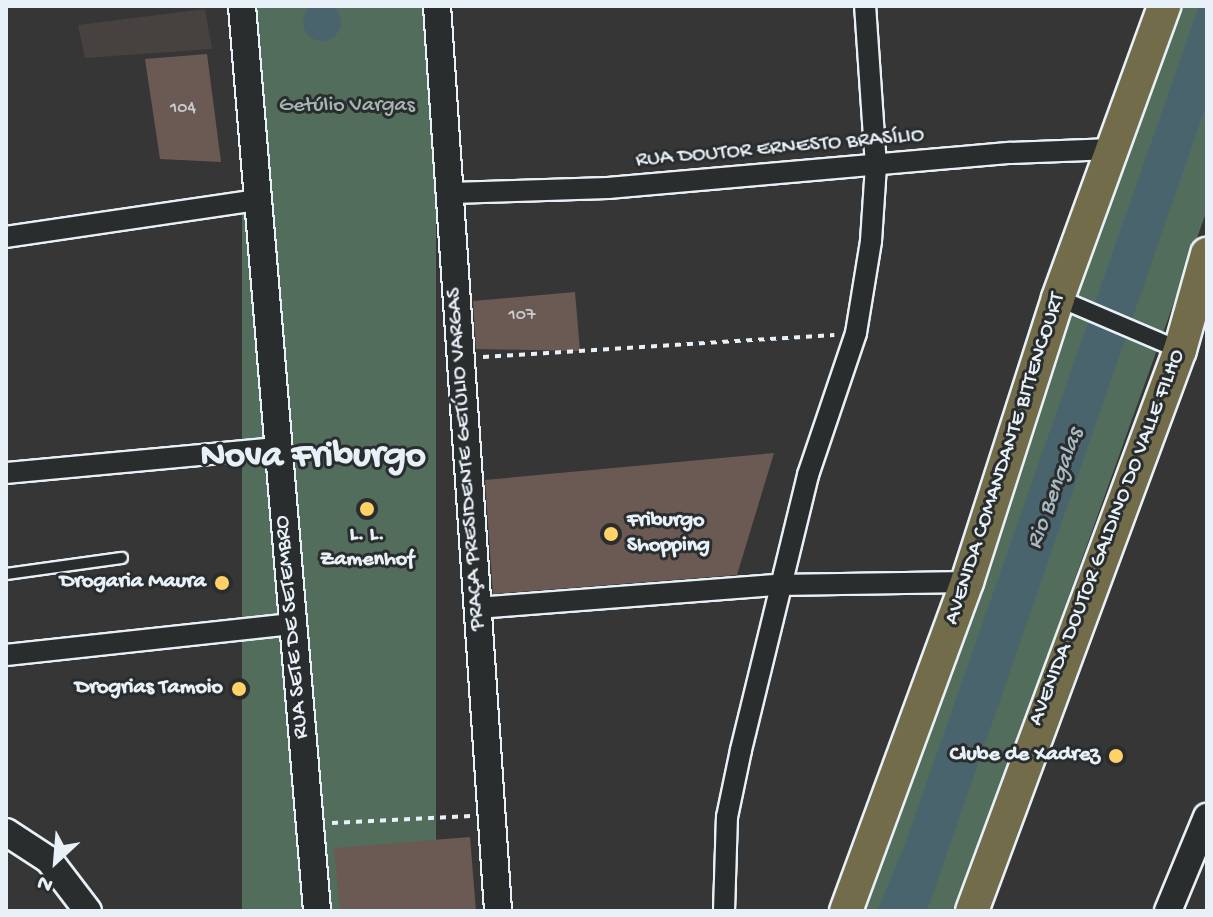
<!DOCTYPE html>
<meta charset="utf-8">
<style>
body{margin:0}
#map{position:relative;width:1213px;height:917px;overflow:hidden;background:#373636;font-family:"Gochi Hand",sans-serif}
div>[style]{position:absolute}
.built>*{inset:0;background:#47413f}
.green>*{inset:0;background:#536d5c;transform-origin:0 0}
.water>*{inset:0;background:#4a646e}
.round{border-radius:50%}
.building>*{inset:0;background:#6b5a54}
.path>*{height:4px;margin-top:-2px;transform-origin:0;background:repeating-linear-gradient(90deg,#e8f1f8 0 6px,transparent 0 12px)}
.roads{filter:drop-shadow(2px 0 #e8f1f8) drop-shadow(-2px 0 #e8f1f8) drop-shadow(0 2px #e8f1f8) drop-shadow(0 -2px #e8f1f8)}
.service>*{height:10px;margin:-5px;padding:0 5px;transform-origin:5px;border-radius:5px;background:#2a2d2e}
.pedestrian>*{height:16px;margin:-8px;padding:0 8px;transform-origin:8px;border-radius:8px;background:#2a2d2e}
.minor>*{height:20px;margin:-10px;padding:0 10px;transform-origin:10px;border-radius:10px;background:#2a2d2e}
.tertiary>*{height:26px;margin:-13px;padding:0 13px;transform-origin:13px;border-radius:13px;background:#2a2d2e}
.primary>*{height:32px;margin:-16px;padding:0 16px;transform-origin:16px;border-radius:16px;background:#726c4b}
.dots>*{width:22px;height:22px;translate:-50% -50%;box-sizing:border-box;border:4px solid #2a2d2e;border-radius:50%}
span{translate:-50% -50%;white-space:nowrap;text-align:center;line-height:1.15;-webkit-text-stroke:6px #2a2d2e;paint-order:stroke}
.number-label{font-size:18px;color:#c9cbcf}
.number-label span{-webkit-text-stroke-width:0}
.park-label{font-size:22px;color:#a5b6b2}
.street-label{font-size:22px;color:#e8f1f8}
.poi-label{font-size:22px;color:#e8f1f8;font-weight:700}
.left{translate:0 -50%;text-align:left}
.right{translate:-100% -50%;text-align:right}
.water-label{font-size:24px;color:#a9b9c1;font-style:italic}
.town-label{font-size:38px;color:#e8f1f8;font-weight:700}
.frame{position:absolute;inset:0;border:8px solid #e8f1f8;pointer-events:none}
.north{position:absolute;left:16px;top:821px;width:80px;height:80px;-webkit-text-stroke:6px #2a2d2e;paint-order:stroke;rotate:206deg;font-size:22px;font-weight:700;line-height:32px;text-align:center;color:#e8f1f8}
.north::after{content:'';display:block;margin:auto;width:28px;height:36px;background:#e8f1f8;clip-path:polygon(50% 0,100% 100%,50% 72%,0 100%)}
</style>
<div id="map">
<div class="built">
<i style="clip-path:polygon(205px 9px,212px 49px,85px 58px,78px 25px)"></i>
</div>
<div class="green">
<i style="left:242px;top:6px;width:194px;height:908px"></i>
<i style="clip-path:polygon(1177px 6px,1207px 6px,1207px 210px,956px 911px,861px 911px)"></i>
</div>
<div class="water">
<i class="round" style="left:303px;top:3px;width:38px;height:38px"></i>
<i style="clip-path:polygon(1199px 6px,1207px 6px,1207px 103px,927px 911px,877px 911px,904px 847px)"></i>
</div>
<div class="building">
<i style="clip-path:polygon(207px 54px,221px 162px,160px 159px,145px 59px)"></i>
<i style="clip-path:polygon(575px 292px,580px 351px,476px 349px,473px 301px)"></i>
<i style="clip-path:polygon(774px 453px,737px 575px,493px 594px,485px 480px)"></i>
<i style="clip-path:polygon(470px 837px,476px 911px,340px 911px,334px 848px)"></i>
</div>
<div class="path">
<i style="left:483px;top:357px;width:352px;rotate:-3.6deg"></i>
<i style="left:332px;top:823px;width:139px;rotate:-2.9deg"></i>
</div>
<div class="roads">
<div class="service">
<i style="left:6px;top:574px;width:117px;rotate:-7.9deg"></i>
</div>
<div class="pedestrian">
<i style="left:1058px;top:298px;width:133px;rotate:23.1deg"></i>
</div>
<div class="minor">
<i style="left:452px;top:193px;width:156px;rotate:-1.8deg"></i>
<i style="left:608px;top:188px;width:404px;rotate:-5deg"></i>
<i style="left:1010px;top:153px;width:103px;rotate:-2.2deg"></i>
<i style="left:6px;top:237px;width:255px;rotate:-8.4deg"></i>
<i style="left:6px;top:473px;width:273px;rotate:-5.3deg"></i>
<i style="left:477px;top:608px;width:302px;rotate:-4.4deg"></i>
<i style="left:778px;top:585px;width:189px;rotate:-0.9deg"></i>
<i style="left:6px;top:655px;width:289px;rotate:-6.2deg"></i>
<i style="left:724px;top:911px;width:94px;rotate:-88.2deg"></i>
<i style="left:727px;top:817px;width:68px;rotate:-78.2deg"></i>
<i style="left:741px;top:750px;width:283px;rotate:-76.3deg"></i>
<i style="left:808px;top:475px;width:150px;rotate:-71.3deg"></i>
<i style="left:856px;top:333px;width:93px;rotate:-80.7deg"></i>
<i style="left:871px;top:241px;width:75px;rotate:-86.2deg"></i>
<i style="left:876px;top:166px;width:160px;rotate:-93.9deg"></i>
</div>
<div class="tertiary">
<i style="left:242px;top:6px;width:908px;rotate:85.26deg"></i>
<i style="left:437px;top:6px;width:907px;rotate:86.14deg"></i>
<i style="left:6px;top:832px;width:51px;rotate:33.1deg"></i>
<i style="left:49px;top:860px;width:64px;rotate:52.6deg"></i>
<i style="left:1168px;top:911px;width:102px;rotate:-67.5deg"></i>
</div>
<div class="primary">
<i style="left:846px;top:911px;width:351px;rotate:-69.8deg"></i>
<i style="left:967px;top:582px;width:298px;rotate:-72.2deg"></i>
<i style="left:1058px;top:298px;width:311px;rotate:-70deg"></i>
<i style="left:972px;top:911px;width:598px;rotate:-69.66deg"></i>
<i style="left:1180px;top:350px;width:100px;rotate:-74.3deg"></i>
</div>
</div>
<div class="dots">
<i style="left:367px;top:509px;background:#ffd166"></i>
<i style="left:611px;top:534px;background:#ffd166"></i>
<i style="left:222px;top:583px;background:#ffd166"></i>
<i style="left:239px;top:689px;background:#ffd166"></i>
<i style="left:1116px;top:756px;background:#ffd166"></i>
</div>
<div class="number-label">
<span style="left:183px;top:109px">104</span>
<span style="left:522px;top:316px">107</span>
</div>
<div class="park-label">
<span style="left:347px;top:107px">Getúlio Vargas</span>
</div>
<div class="street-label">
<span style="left:780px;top:149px;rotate:-5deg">RUA DOUTOR ERNESTO BRASÍLIO</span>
<span style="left:467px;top:459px;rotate:-94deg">PRAÇA PRESIDENTE GETÚLIO VARGAS</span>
<span style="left:1006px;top:459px;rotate:-72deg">AVENIDA COMANDANTE BITTENCOURT</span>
<span style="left:1108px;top:538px;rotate:-69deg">AVENIDA DOUTOR GALDINO DO VALLE FILHO</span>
<span style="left:293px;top:627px;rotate:-95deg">RUA SETE DE SETEMBRO</span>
</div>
<div class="poi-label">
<span class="left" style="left:627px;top:534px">Friburgo<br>Shopping</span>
<span style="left:367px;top:548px">L. L.<br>Zamenhof</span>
<span class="right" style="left:206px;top:583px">Drogaria Maura</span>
<span class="right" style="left:223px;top:689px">Drogrias Tamoio</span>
<span class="right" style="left:1100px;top:756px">Clube de Xadrez</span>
</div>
<div class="water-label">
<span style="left:1056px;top:489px;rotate:-70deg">Rio Bengalas</span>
</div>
<div class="town-label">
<span style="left:313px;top:458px">Nova Friburgo</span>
</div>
<div class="frame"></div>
<div class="north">N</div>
</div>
